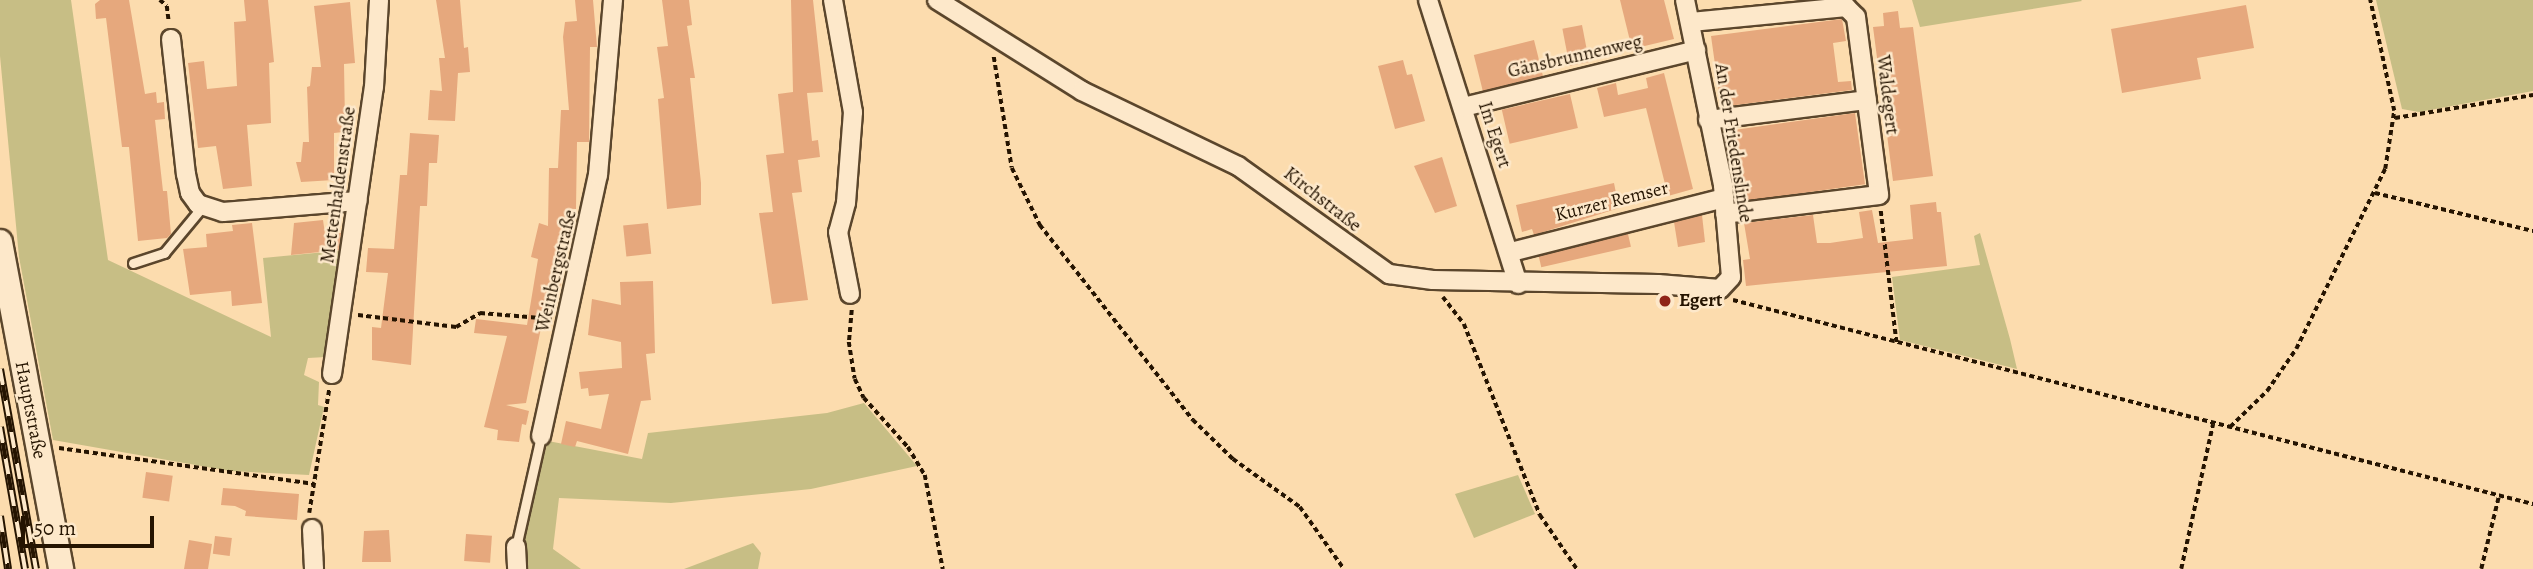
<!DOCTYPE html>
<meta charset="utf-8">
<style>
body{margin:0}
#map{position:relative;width:2533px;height:569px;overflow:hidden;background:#fcdcae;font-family:Alegreya,serif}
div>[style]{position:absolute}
.green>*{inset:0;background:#c7be85}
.building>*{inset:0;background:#e6a87d;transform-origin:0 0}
.path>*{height:3.5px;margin-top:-1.75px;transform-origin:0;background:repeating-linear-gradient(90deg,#251401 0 5px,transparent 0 8.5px)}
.roads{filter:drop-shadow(2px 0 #5b462c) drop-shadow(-2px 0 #5b462c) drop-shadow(0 2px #5b462c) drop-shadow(0 -2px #5b462c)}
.lane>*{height:9px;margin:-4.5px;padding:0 4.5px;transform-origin:4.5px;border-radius:4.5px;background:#fde8ca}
.street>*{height:18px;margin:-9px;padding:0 9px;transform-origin:9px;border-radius:9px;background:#fde8ca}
.secondary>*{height:24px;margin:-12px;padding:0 12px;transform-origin:12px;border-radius:12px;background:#fde8ca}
.rail>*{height:8px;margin-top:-4px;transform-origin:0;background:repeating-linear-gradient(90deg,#fde8ca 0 16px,#251401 0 32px);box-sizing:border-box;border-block:2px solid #251401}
.dots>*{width:19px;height:19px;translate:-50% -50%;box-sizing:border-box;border:4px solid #fde8ca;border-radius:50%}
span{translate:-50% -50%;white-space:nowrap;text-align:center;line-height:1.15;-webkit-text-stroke:5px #fde8ca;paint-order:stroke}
.street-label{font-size:19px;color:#251401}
.poi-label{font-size:19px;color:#251401;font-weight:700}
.left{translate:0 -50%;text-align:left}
.scale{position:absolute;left:21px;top:516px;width:133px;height:32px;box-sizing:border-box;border:4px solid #251401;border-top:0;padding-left:9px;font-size:21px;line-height:24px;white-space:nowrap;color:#251401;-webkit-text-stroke:5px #fde8ca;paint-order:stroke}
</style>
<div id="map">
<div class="green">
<i style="clip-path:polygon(0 0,71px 0,108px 260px,271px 337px,263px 258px,346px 250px,326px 357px,308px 358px,304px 375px,319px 382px,318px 405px,324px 407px,309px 475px,230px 471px,53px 440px,19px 257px,0 56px)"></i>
<i style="clip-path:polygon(1912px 0,2081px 0,2082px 1px,1920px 27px)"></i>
<i style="clip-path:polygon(2376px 0,2533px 0,2533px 91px,2419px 112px,2402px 109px)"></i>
<i style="clip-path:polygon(1980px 233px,2010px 339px,2017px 369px,1900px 340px,1892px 277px,1980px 265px,1974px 236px)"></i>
<i style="clip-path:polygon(864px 403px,917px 466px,811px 489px,671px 503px,559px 498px,553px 549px,581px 569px,522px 569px,523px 531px,548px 441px,642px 459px,648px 433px,827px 413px)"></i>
<i style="clip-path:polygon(1518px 475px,1535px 514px,1474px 538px,1455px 494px)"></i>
<i style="clip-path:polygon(753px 543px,761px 553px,758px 569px,684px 569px)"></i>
</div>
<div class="building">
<i style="clip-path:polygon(100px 0,129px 0,145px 94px,156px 92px,157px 103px,164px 102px,165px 119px,155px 120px,163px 191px,167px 191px,171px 234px,167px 238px,138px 241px,129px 147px,122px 147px,106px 18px,96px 19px,95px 4px)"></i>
<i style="clip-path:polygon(244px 0,268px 0,274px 62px,269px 63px,271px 123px,247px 125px,252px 186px,223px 189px,216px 146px,198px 148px,188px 63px,204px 61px,207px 89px,237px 86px,234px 22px,246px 21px)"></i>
<i style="clip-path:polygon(436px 0,460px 0,464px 48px,468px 47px,470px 72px,458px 73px,455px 121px,428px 120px,430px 90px,442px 91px,439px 58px,445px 58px)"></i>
<i style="clip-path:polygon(575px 0,593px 0,597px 47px,590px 47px,589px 142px,577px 142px,576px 209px,571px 209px,558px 264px,553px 264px,554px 283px,561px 283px,555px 310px,545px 308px,526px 403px,506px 405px,529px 411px,526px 425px,522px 424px,519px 442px,497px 440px,498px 430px,484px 427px,507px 336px,474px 333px,476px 319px,527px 325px,538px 259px,531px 257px,539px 223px,548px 226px,549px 168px,558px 168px,561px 110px,569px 110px,563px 37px,565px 22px,577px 21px)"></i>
<i style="clip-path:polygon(662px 0,689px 0,692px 25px,687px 26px,695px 78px,690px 78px,701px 183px,701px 205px,667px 209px,658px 99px,664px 98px,657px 47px,668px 46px)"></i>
<i style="clip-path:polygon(791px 0,813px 0,823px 92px,807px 93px,812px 141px,818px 140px,820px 157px,798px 160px,802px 192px,792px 193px,808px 300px,772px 304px,759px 213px,773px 212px,766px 155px,784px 153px,778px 94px,793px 92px)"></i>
<i style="clip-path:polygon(1620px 0,1664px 0,1674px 39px,1632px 49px)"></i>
<i style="clip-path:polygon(350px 2px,355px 63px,344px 64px,345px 123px,343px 132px,334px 133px,334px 180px,301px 182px,296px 162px,301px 162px,303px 142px,309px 142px,307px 87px,310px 86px,312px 67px,321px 67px,314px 6px)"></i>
<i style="clip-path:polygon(2246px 5px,2254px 48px,2197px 58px,2201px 79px,2122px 93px,2111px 29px)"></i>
<i style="clip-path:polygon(1898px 11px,1900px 28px,1913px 27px,1933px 176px,1893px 181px,1873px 27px,1884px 26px,1883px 13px)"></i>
<i style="clip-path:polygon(1842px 19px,1846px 41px,1833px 43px,1838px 82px,1851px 81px,1852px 90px,1721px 107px,1711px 36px)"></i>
<i style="left:1582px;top:25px;width:38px;height:20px;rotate:79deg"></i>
<i style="left:1534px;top:40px;width:37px;height:62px;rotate:76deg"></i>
<i style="clip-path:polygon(1403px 60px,1407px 75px,1412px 74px,1425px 121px,1395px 129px,1378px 66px)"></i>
<i style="clip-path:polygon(1664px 73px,1693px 189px,1668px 196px,1646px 108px,1604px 117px,1597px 88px,1616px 83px,1618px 95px,1648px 88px,1646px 78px)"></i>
<i style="left:1570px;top:94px;width:35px;height:70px;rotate:77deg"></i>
<i style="left:1855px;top:113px;width:72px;height:131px;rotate:82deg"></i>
<i style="clip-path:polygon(410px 133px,439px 135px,437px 163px,429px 163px,427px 206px,420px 206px,411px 365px,372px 360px,372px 327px,381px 328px,388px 273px,366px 272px,368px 248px,394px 249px,400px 175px,407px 175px)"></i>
<i style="clip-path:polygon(1442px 157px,1457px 206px,1435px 213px,1414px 166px)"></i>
<i style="clip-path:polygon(1614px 183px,1619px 208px,1534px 235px,1532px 229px,1522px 232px,1516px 205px)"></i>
<i style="clip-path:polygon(1936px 202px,1937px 212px,1941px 212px,1947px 266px,1746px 286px,1743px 260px,1750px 259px,1744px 223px,1813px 215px,1817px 243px,1830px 243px,1863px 238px,1859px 212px,1872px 210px,1878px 243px,1913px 239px,1910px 205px)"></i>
<i style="clip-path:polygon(1702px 215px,1705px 242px,1678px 247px,1674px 222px)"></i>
<i style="clip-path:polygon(323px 220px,325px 234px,341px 233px,339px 250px,291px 255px,294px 223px)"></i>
<i style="clip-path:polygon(252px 223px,262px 303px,232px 306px,231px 291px,190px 295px,183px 249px,207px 247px,206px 234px,233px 231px,232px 225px)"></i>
<i style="left:648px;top:223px;width:31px;height:25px;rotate:84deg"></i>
<i style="left:1628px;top:234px;width:13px;height:92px;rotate:77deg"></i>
<i style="clip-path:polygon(653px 281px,655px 353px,646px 354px,651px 400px,641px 401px,628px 454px,577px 441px,575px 447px,561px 444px,566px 421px,601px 429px,609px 394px,589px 396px,588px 388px,581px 389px,579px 372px,622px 368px,621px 342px,588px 335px,592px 299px,621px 305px,620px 282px)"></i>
<i style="left:146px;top:472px;width:27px;height:26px;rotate:8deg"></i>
<i style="clip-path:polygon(223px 488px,299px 494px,297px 520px,245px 516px,246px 511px,235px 506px,221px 505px)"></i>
<i style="clip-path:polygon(389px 530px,391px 562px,362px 562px,364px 531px)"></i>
<i style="left:466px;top:534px;width:26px;height:27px;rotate:4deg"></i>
<i style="left:215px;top:536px;width:17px;height:18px;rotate:7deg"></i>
<i style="clip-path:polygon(189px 540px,212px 544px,208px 569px,184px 569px)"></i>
</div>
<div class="path">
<i style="left:160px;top:0;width:9px;rotate:41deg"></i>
<i style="left:167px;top:6px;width:16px;rotate:83deg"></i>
<i style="left:994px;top:57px;width:112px;rotate:80.8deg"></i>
<i style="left:1012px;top:168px;width:64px;rotate:63.8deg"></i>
<i style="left:1040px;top:225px;width:248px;rotate:51.9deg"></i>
<i style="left:1193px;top:420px;width:56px;rotate:44.3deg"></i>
<i style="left:1233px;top:459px;width:82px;rotate:35.6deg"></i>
<i style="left:1300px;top:507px;width:76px;rotate:54.6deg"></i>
<i style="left:2395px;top:118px;width:140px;rotate:-9.5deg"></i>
<i style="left:2375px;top:193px;width:163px;rotate:13.5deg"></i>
<i style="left:1881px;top:211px;width:135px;rotate:83.2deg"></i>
<i style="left:1443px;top:297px;width:34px;rotate:52deg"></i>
<i style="left:1464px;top:324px;width:206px;rotate:68.3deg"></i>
<i style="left:1540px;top:515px;width:65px;rotate:55.6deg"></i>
<i style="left:1733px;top:300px;width:826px;rotate:14.31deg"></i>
<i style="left:852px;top:310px;width:32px;rotate:95deg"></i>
<i style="left:849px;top:342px;width:37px;rotate:81deg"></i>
<i style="left:855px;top:379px;width:21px;rotate:65deg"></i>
<i style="left:864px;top:398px;width:66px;rotate:48.1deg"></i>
<i style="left:908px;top:447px;width:33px;rotate:59deg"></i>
<i style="left:925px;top:475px;width:96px;rotate:79.2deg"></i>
<i style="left:358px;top:315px;width:99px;rotate:7deg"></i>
<i style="left:456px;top:327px;width:28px;rotate:-30deg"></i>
<i style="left:480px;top:313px;width:72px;rotate:4.8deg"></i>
<i style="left:2230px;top:427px;width:52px;rotate:-44.2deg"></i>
<i style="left:2267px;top:391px;width:51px;rotate:-55.4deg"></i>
<i style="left:2296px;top:349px;width:201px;rotate:-63.7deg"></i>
<i style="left:2385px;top:169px;width:59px;rotate:-81.2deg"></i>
<i style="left:2394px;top:111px;width:114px;rotate:-102.2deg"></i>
<i style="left:59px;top:448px;width:258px;rotate:8deg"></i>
<i style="left:309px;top:513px;width:125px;rotate:-80.8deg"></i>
<i style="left:2181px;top:569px;width:148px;rotate:-77.6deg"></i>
<i style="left:2481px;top:569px;width:76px;rotate:-76.3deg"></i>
</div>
<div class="roads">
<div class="lane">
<i style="left:133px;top:263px;width:33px;rotate:-18deg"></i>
<i style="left:164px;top:253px;width:60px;rotate:-50.4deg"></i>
<i style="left:516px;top:547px;width:114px;rotate:-77.3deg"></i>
</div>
<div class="street">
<i style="left:833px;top:0;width:114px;rotate:79.9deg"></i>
<i style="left:853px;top:112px;width:91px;rotate:94.4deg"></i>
<i style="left:846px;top:203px;width:30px;rotate:105deg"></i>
<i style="left:838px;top:232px;width:63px;rotate:79deg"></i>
<i style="left:937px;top:0;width:171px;rotate:32.1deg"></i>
<i style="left:1082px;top:91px;width:173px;rotate:25.7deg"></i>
<i style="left:1238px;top:166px;width:186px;rotate:35.6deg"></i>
<i style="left:1389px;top:274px;width:44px;rotate:7.8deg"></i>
<i style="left:1433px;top:280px;width:225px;rotate:1deg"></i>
<i style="left:1658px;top:284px;width:62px;rotate:4.6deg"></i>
<i style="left:1720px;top:289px;width:16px;rotate:-47deg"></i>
<i style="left:1731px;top:277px;width:92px;rotate:-95deg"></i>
<i style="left:1723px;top:185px;width:189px;rotate:-101.6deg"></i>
<i style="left:1428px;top:0;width:298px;rotate:72.4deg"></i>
<i style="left:1691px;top:22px;width:156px;rotate:-5.5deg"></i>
<i style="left:1846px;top:7px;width:14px;rotate:45deg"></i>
<i style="left:1856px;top:17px;width:179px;rotate:82.6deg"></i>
<i style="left:1879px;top:195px;width:155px;rotate:173deg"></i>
<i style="left:171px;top:39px;width:136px;rotate:83.7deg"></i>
<i style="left:186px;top:174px;width:19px;rotate:78deg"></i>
<i style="left:190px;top:193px;width:14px;rotate:54deg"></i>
<i style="left:198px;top:204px;width:26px;rotate:18deg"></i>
<i style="left:223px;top:212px;width:135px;rotate:-4.7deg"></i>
<i style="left:1463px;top:107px;width:240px;rotate:-13.7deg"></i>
<i style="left:1708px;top:120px;width:160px;rotate:-7.2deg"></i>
<i style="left:1511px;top:252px;width:220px;rotate:-14.2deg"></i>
<i style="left:332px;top:374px;width:290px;rotate:-81.7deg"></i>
<i style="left:374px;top:87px;width:87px;rotate:-86.7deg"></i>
<i style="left:541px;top:436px;width:267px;rotate:-77.7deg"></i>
<i style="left:598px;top:175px;width:176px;rotate:-85.1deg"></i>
<i style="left:312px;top:529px;width:40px;rotate:87.1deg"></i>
<i style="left:516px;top:547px;width:22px;rotate:87deg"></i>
</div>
<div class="secondary">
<i style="left:0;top:242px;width:333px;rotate:79.4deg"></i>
</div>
</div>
<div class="rail">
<i style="left:0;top:369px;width:203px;rotate:79.8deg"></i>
<i style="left:0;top:427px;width:144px;rotate:80deg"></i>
<i style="left:0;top:516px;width:54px;rotate:81.4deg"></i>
</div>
<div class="dots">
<i style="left:1665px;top:301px;background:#8f2418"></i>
</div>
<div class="street-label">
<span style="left:1575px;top:57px;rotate:-13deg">Gänsbrunnenweg</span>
<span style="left:1887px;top:95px;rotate:83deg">Waldegert</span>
<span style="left:1494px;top:135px;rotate:72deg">Im Egert</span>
<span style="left:1733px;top:143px;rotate:81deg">An der Friedenslinde</span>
<span style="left:339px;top:185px;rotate:-82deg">Mettenhaldenstraße</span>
<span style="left:1322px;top:200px;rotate:38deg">Kirchstraße</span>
<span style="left:1612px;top:202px;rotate:-14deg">Kurzer Remser</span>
<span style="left:557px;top:271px;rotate:-77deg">Weinbergstraße</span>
<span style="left:30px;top:410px;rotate:79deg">Hauptstraße</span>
</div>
<div class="poi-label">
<span class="left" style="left:1679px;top:301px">Egert</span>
</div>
<div class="scale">50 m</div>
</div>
